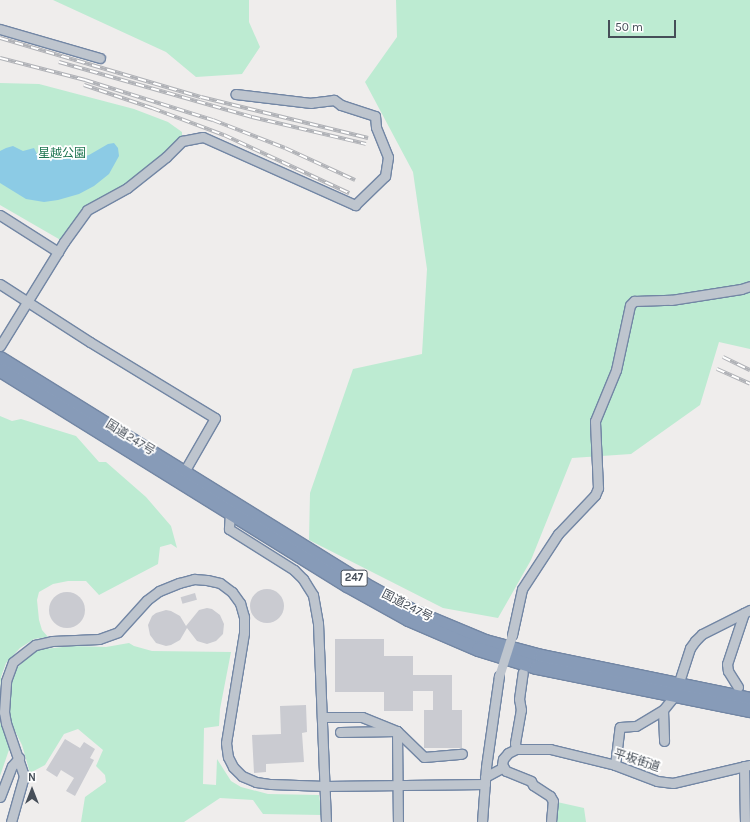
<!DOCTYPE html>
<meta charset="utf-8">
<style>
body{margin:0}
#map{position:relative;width:750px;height:822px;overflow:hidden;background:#efedec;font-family:Karla,"Noto Sans JP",sans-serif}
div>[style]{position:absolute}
.green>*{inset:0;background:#bdebd2}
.water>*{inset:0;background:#8ccbe5}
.building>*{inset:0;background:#cacbd1;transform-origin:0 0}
.round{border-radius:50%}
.roads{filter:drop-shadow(1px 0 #7286a4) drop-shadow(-1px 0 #7286a4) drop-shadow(0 1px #7286a4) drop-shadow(0 -1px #7286a4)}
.minor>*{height:9px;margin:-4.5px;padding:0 4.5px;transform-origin:4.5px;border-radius:4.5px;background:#bec5ce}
.highway>*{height:13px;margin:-6.5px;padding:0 6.5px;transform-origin:6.5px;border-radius:6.5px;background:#879bb8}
.rail>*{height:4px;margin-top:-2px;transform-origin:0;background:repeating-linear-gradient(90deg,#fff 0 8px,#afb1b6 0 16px);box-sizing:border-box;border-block:1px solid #afb1b6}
.minor-bridge>*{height:9px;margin:-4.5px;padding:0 4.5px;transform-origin:4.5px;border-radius:4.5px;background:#bec5ce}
span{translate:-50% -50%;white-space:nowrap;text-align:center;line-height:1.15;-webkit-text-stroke:3.5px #fff;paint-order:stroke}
.shield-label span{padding:1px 3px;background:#fff;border:1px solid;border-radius:3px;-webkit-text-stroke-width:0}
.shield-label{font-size:11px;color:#464e58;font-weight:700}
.park-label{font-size:12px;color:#1d7450}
.street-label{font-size:12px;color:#464e58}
.north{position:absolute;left:12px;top:770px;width:40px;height:40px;-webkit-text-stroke:3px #fff;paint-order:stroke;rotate:0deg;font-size:11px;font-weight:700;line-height:16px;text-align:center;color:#464e58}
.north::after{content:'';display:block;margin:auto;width:14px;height:18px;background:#464e58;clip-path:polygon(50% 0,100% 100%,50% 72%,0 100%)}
.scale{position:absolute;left:608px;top:20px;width:68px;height:18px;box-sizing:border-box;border:2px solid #464e58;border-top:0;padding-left:5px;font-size:12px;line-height:14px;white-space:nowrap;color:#464e58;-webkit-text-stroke:3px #fff;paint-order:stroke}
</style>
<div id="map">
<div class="green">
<i style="clip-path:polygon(53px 0,249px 0,249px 22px,260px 47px,242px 74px,196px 77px,166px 52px)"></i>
<i style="clip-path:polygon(396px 0,750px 0,750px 349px,719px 342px,700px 405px,631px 454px,572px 458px,531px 560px,498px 618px,443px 608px,309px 540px,310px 493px,353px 369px,422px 354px,427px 269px,413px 172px,365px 82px,397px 37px)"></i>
<i style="clip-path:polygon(0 83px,39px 84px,134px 109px,168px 122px,182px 132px,182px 141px,166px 157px,87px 210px,64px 242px,0 205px)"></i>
<i style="clip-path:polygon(0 416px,12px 421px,21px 419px,76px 436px,99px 462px,106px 462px,146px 497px,171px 526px,177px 548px,171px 544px,160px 547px,158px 564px,99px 595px,86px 581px,68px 581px,53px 584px,39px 592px,37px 600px,39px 620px,42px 630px,48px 637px,34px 639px,20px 648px,6px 663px,1px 677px,0 690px)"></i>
<i style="clip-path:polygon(129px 643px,134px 646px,152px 651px,231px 652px,220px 709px,219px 726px,204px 728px,203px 784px,216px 785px,217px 759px,231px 781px,241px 787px,268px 794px,319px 795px,322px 815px,263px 814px,253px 800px,220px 798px,184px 822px,81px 822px,85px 797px,106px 782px,105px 775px,96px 766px,103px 750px,78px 729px,64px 734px,45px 765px,30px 773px,22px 745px,12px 725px,10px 714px,11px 687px,16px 669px,35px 650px,72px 646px,106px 647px)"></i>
<i style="clip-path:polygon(0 722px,10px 747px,0 776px)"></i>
<i style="clip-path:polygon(557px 802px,584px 808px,586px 822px,554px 822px)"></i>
</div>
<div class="water">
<i style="clip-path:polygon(114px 143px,118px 148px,119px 156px,109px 174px,94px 186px,79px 194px,58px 200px,44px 202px,26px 199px,0 183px,0 151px,6px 148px,13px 146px,23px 151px,34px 148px,38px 156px,42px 158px,70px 158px,89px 155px,108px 144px)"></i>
</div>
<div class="building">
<i class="round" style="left:250px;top:589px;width:34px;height:34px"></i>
<i class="round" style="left:49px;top:592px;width:36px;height:36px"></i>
<i style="left:195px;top:593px;width:7px;height:15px;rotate:74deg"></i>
<i style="clip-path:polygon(207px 608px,212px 609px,220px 615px,224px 624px,223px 634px,216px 641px,207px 644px,197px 641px,187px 628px,180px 640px,171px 645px,166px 646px,156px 643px,150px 635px,148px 625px,152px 616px,156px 613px,166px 610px,171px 611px,180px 616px,186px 626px,199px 610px)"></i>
<i style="clip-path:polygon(335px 639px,384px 639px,384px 656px,413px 656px,413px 675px,452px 675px,452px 710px,462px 710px,462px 748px,424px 748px,424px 710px,433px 710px,433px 691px,413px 691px,413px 711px,384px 711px,384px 692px,335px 692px)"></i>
<i style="clip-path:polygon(306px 705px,307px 732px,302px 733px,304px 762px,266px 764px,266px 772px,254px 773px,252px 735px,281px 734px,280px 706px)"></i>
<i style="clip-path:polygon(65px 739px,80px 748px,84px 742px,95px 749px,90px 758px,94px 760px,75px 796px,66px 791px,74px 778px,61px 770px,57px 777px,46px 770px)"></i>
</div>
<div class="roads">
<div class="minor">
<i style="left:0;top:29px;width:104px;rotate:16.2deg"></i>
<i style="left:0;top:215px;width:69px;rotate:32.5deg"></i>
<i style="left:0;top:284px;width:107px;rotate:32.8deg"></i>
<i style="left:90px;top:342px;width:146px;rotate:31.3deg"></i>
<i style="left:215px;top:418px;width:62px;rotate:119.9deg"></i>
<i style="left:0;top:346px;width:122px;rotate:-58.4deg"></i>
<i style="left:64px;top:242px;width:39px;rotate:-54deg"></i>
<i style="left:87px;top:210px;width:46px;rotate:-28.8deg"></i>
<i style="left:127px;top:188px;width:50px;rotate:-38.5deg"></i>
<i style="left:166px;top:157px;width:23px;rotate:-45deg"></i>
<i style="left:182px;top:141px;width:21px;rotate:-11deg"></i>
<i style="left:203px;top:137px;width:167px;rotate:24.1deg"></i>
<i style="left:355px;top:205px;width:42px;rotate:-44deg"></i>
<i style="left:385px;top:176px;width:19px;rotate:-81deg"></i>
<i style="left:388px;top:157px;width:32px;rotate:-112deg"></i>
<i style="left:376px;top:127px;width:11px;rotate:-95deg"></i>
<i style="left:375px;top:116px;width:36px;rotate:-162deg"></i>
<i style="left:341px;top:105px;width:9px;rotate:-144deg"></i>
<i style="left:334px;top:100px;width:23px;rotate:173deg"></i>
<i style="left:311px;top:103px;width:76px;rotate:-173.2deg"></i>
<i style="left:230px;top:513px;width:16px;rotate:94deg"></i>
<i style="left:229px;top:529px;width:77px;rotate:32.2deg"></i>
<i style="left:294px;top:570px;width:13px;rotate:45deg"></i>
<i style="left:303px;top:579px;width:19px;rotate:58deg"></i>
<i style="left:313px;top:595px;width:28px;rotate:80deg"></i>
<i style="left:318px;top:623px;width:199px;rotate:87.7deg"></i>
<i style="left:512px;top:635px;width:47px;rotate:-77.7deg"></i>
<i style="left:522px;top:589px;width:66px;rotate:-56.8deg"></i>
<i style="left:558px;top:534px;width:54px;rotate:-46.5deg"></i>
<i style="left:595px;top:495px;width:8px;rotate:-67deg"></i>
<i style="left:598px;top:488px;width:67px;rotate:-92.6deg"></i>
<i style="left:595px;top:421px;width:55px;rotate:-67.6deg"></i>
<i style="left:616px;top:370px;width:66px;rotate:-77.8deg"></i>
<i style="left:630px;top:305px;width:6px;rotate:-45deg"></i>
<i style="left:634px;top:301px;width:37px;rotate:-2deg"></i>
<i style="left:671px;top:300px;width:71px;rotate:-8.9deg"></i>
<i style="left:741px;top:289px;width:9px;rotate:-18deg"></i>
<i style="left:678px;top:685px;width:39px;rotate:-72deg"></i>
<i style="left:690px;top:648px;width:9px;rotate:-54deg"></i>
<i style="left:695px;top:641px;width:10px;rotate:-45deg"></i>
<i style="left:702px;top:634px;width:54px;rotate:-26.6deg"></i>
<i style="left:738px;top:687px;width:19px;rotate:-122deg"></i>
<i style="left:728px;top:671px;width:7px;rotate:-98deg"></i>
<i style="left:727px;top:664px;width:54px;rotate:-71.6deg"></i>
<i style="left:663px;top:710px;width:31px;rotate:88deg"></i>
<i style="left:322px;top:717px;width:40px"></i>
<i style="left:362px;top:717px;width:38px;rotate:22deg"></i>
<i style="left:397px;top:731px;width:91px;rotate:89.4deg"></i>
<i style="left:340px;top:732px;width:57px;rotate:-1deg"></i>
<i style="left:397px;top:731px;width:37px;rotate:44deg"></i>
<i style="left:424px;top:757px;width:38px;rotate:-5deg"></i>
<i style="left:516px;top:749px;width:6px;rotate:-99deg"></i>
<i style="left:515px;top:743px;width:34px;rotate:-80deg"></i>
<i style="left:521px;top:710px;width:11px;rotate:-100deg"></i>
<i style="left:519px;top:699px;width:27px;rotate:-82deg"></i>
<i style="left:615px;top:765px;width:38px;rotate:-83deg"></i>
<i style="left:620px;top:727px;width:16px;rotate:-4deg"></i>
<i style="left:636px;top:726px;width:31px;rotate:-31deg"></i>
<i style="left:663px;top:710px;width:19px;rotate:-51deg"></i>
<i style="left:744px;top:766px;width:56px;rotate:89deg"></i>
<i style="left:485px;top:777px;width:21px;rotate:-28deg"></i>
<i style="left:0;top:797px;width:33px;rotate:-69deg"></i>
<i style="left:12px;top:766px;width:11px;rotate:-49deg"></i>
<i style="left:11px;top:822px;width:48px;rotate:-74.2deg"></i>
<i style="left:24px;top:776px;width:56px;rotate:-108.8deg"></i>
<i style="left:6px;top:723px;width:11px;rotate:-100deg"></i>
<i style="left:4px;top:712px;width:31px;rotate:-86deg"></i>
<i style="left:6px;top:681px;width:20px;rotate:-70deg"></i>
<i style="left:13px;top:662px;width:28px;rotate:-38deg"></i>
<i style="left:35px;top:645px;width:17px;rotate:-13deg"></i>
<i style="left:52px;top:641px;width:47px;rotate:-2.4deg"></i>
<i style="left:99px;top:639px;width:20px;rotate:-20deg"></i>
<i style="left:118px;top:632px;width:43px;rotate:-47.8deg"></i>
<i style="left:147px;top:600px;width:15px;rotate:-37deg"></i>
<i style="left:159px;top:591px;width:22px;rotate:-22deg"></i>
<i style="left:179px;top:583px;width:16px;rotate:-15deg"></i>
<i style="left:194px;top:579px;width:13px;rotate:4deg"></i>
<i style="left:207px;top:580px;width:13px;rotate:13deg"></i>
<i style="left:220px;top:583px;width:15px;rotate:37deg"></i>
<i style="left:232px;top:592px;width:14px;rotate:54deg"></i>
<i style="left:240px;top:603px;width:15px;rotate:74deg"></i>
<i style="left:244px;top:617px;width:16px;rotate:90deg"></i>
<i style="left:244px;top:633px;width:111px;rotate:99.3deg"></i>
<i style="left:226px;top:743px;width:14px;rotate:82deg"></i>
<i style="left:228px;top:757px;width:11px;rotate:63deg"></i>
<i style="left:233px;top:767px;width:13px;rotate:45deg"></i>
<i style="left:242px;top:776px;width:15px;rotate:23deg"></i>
<i style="left:256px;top:782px;width:15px;rotate:8deg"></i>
<i style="left:271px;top:784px;width:54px;rotate:2.1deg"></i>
<i style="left:325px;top:786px;width:160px;rotate:-0.7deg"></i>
<i style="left:482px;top:822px;width:55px;rotate:-85.8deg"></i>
<i style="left:486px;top:767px;width:92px;rotate:-81.9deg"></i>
<i style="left:551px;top:822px;width:21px;rotate:-85deg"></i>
<i style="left:553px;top:801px;width:6px;rotate:-121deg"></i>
<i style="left:550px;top:796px;width:20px;rotate:-147deg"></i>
<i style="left:533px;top:785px;width:4px;rotate:-117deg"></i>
<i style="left:531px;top:781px;width:27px;rotate:-158deg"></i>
<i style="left:506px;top:771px;width:7px;rotate:-124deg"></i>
<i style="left:502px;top:765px;width:6px;rotate:-81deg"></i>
<i style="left:503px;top:759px;width:8px;rotate:-50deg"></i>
<i style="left:508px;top:753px;width:9px;rotate:-27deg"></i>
<i style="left:516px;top:749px;width:34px"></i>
<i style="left:550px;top:749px;width:67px;rotate:13.8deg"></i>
<i style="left:615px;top:765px;width:45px;rotate:20.9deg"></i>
<i style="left:657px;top:781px;width:16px;rotate:7deg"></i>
<i style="left:673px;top:783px;width:79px;rotate:-13.2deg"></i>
</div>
<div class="highway">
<i style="left:0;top:358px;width:428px;rotate:31.8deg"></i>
<i style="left:364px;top:584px;width:56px;rotate:28.9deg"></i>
<i style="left:413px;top:611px;width:78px;rotate:22.6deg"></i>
<i style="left:485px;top:641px;width:58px;rotate:15deg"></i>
<i style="left:541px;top:656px;width:213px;rotate:11.6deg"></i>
<i style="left:0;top:370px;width:408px;rotate:31.8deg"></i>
<i style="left:347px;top:585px;width:70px;rotate:29.1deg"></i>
<i style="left:408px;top:619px;width:76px;rotate:23.2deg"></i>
<i style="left:478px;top:649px;width:61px;rotate:17.2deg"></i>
<i style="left:536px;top:667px;width:218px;rotate:11.4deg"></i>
</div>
</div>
<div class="rail">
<i style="left:0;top:38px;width:209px;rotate:16.4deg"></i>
<i style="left:201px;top:97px;width:172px;rotate:13.8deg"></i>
<i style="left:0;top:58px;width:88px;rotate:14.5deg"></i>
<i style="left:85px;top:80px;width:134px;rotate:17.4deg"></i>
<i style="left:213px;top:120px;width:77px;rotate:21.3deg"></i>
<i style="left:285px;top:148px;width:77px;rotate:24.6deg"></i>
<i style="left:59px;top:62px;width:201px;rotate:15.9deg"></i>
<i style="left:252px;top:117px;width:117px;rotate:13.3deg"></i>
<i style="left:84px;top:85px;width:72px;rotate:18.7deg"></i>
<i style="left:152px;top:108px;width:77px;rotate:20.6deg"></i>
<i style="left:224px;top:135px;width:138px;rotate:24.9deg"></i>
<i style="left:723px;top:357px;width:30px;rotate:26deg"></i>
<i style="left:717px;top:369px;width:36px;rotate:24deg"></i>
</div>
<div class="minor-bridge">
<i style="left:499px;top:676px;width:43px;rotate:-72.4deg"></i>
</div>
<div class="shield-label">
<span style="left:354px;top:578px">247</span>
</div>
<div class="park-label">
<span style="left:62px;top:154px">星越公園</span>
</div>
<div class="street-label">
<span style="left:130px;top:438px;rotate:32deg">国道247号</span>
<span style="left:407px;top:606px;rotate:27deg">国道247号</span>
<span style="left:637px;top:761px;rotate:18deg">平坂街道</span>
</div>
<div class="north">N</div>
<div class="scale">50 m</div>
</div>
